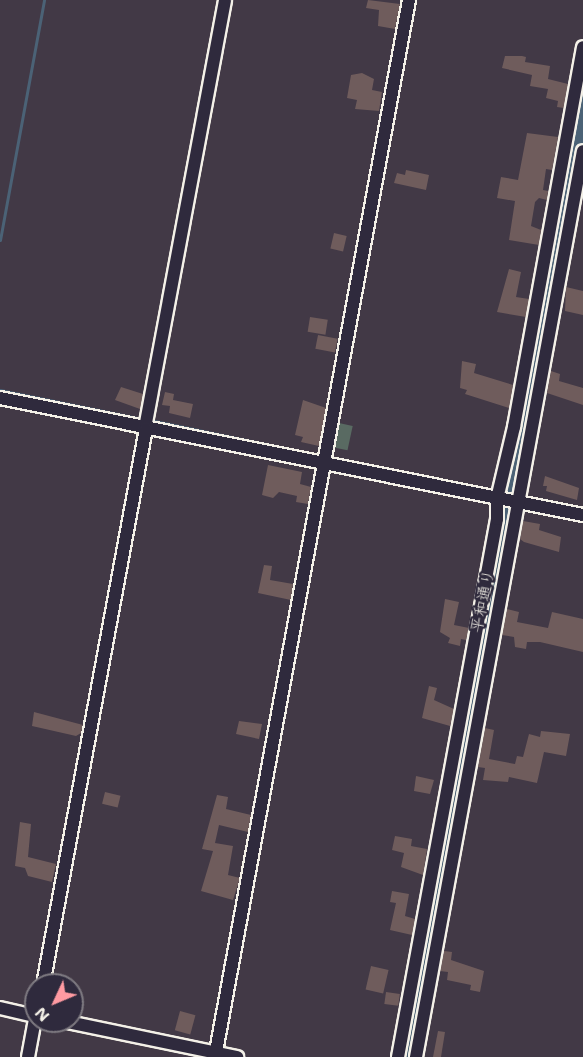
<!DOCTYPE html>
<meta charset="utf-8">
<style>
body{margin:0}
#map{position:relative;width:583px;height:1057px;overflow:hidden;background:#423946;font-family:"Shantell Sans","Klee One",sans-serif}
div>[style]{position:absolute}
.green>*{inset:0;background:#596a62;transform-origin:0 0}
.stream>*{height:3px;margin:-1.5px;padding:0 1.5px;transform-origin:1.5px;border-radius:1.5px;background:#4b6276}
.river>*{height:18px;margin:-9px;padding:0 9px;transform-origin:9px;border-radius:9px;background:#4b6276}
.building>*{inset:0;background:#6f5c5c;transform-origin:0 0}
.roads{filter:drop-shadow(2px 0 #f4f1e8) drop-shadow(-2px 0 #f4f1e8) drop-shadow(0 2px #f4f1e8) drop-shadow(0 -2px #f4f1e8)}
.minor>*{height:12px;margin:-6px;padding:0 6px;transform-origin:6px;border-radius:6px;background:#2f2a3d}
span{translate:-50% -50%;white-space:nowrap;text-align:center;line-height:1.15;-webkit-text-stroke:5px #2f2a3d;paint-order:stroke}
.street-label{font-size:16px;color:#f4f1e8}
.north{position:absolute;left:24px;top:973px;width:60px;height:60px;box-sizing:border-box;background:#2f2a3d;border:2px solid #7e7a81;border-radius:50%;rotate:226deg;font-size:16px;font-weight:700;line-height:24px;text-align:center;color:#f4f1e8}
.north::after{content:'';display:block;margin:auto;width:21px;height:27px;background:#ff9aa2;clip-path:polygon(50% 0,100% 100%,50% 72%,0 100%)}
</style>
<div id="map">
<div class="green">
<i style="left:339px;top:423px;width:14px;height:25px;rotate:12deg"></i>
</div>
<div class="stream">
<i style="left:0;top:240px;width:244px;rotate:-79.6deg"></i>
<i style="left:0;top:390px;width:146px;rotate:11.5deg"></i>
<i style="left:150px;top:420px;width:176px;rotate:11.8deg"></i>
<i style="left:329px;top:457px;width:170px;rotate:11.5deg"></i>
<i style="left:502px;top:492px;width:15px;rotate:11deg"></i>
<i style="left:523px;top:496px;width:61px;rotate:12.2deg"></i>
<i style="left:34px;top:1057px;width:37px;rotate:-79deg"></i>
</div>
<div class="river">
<i style="left:406px;top:1057px;width:978px;rotate:-79.57deg"></i>
</div>
<div class="building">
<i style="clip-path:polygon(368px 0,400px 4px,395px 29px,378px 26px,379px 10px,366px 8px)"></i>
<i style="clip-path:polygon(505px 56px,522px 56px,526px 57px,525px 62px,550px 66px,548px 79px,568px 84px,564px 108px,557px 107px,558px 101px,546px 98px,548px 89px,530px 86px,532px 75px,502px 68px)"></i>
<i style="clip-path:polygon(362px 73px,374px 79px,372px 90px,382px 92px,379px 111px,355px 109px,357px 100px,347px 98px,351px 75px)"></i>
<i style="clip-path:polygon(527px 133px,558px 137px,552px 170px,546px 169px,543px 190px,548px 191px,547px 200px,539px 198px,535px 202px,531px 226px,541px 230px,539px 245px,509px 240px,515px 201px,497px 198px,501px 177px,518px 180px)"></i>
<i style="clip-path:polygon(406px 170px,429px 175px,426px 190px,394px 183px,397px 173px,405px 175px)"></i>
<i style="left:334px;top:233px;width:13px;height:16px;rotate:13deg"></i>
<i style="clip-path:polygon(509px 269px,521px 272px,516px 297px,529px 299px,526px 317px,497px 312px)"></i>
<i style="clip-path:polygon(566px 287px,583px 291px,583px 315px,565px 311px)"></i>
<i style="left:310px;top:317px;width:18px;height:15px;rotate:9deg"></i>
<i style="left:318px;top:335px;width:20px;height:14px;rotate:11deg"></i>
<i style="clip-path:polygon(462px 361px,476px 364px,474px 373px,513px 385px,509px 408px,465px 394px,467px 390px,460px 388px)"></i>
<i style="clip-path:polygon(551px 371px,560px 374px,559px 381px,583px 388px,583px 405px,547px 393px)"></i>
<i style="clip-path:polygon(121px 387px,143px 394px,140px 409px,115px 400px)"></i>
<i style="clip-path:polygon(165px 392px,174px 394px,173px 400px,193px 404px,190px 418px,169px 413px,170px 406px,162px 405px)"></i>
<i style="clip-path:polygon(303px 400px,326px 408px,319px 446px,301px 442px,303px 437px,295px 435px)"></i>
<i style="clip-path:polygon(268px 465px,302px 472px,300px 484px,311px 487px,308px 504px,296px 502px,297px 496px,279px 492px,273px 498px,262px 495px)"></i>
<i style="clip-path:polygon(545px 476px,579px 488px,577px 500px,546px 491px,547px 486px,543px 486px)"></i>
<i style="clip-path:polygon(523px 521px,540px 524px,539px 530px,561px 537px,559px 552px,524px 542px,520px 539px)"></i>
<i style="clip-path:polygon(264px 565px,272px 566px,270px 580px,293px 584px,291px 600px,258px 593px)"></i>
<i style="clip-path:polygon(445px 599px,459px 602px,454px 625px,469px 628px,466px 640px,461px 639px,460px 646px,448px 643px,450px 638px,440px 632px)"></i>
<i style="clip-path:polygon(507px 609px,519px 612px,517px 622px,548px 628px,552px 612px,583px 619px,583px 652px,540px 642px,527px 642px,526px 649px,515px 647px,514px 637px,502px 635px)"></i>
<i style="clip-path:polygon(429px 686px,437px 688px,434px 700px,454px 709px,450px 726px,422px 718px)"></i>
<i style="clip-path:polygon(34px 712px,83px 725px,81px 733px,76px 736px,32px 726px)"></i>
<i style="clip-path:polygon(239px 721px,262px 724px,259px 739px,236px 734px)"></i>
<i style="clip-path:polygon(485px 728px,494px 730px,489px 759px,515px 764px,517px 756px,523px 757px,529px 734px,540px 737px,541px 731px,570px 734px,566px 756px,544px 752px,537px 783px,509px 777px,508px 782px,483px 780px,485px 768px,478px 767px)"></i>
<i style="clip-path:polygon(416px 776px,434px 780px,430px 794px,414px 791px)"></i>
<i style="left:105px;top:792px;width:16px;height:12px;rotate:14deg"></i>
<i style="clip-path:polygon(217px 795px,228px 797px,226px 809px,251px 815px,248px 832px,219px 825px,215px 843px,233px 846px,228px 875px,240px 878px,233px 900px,201px 891px,213px 851px,202px 849px)"></i>
<i style="clip-path:polygon(20px 822px,31px 824px,28px 857px,56px 864px,52px 882px,28px 876px,25px 868px,15px 866px)"></i>
<i style="clip-path:polygon(395px 836px,412px 839px,411px 846px,427px 849px,423px 875px,401px 867px,404px 853px,392px 850px)"></i>
<i style="clip-path:polygon(392px 891px,409px 894px,405px 916px,415px 919px,412px 935px,390px 930px,396px 903px,390px 902px)"></i>
<i style="clip-path:polygon(444px 951px,452px 952px,451px 960px,484px 971px,480px 992px,470px 990px,471px 985px,447px 980px,448px 972px,440px 971px)"></i>
<i style="left:371px;top:966px;width:18px;height:24px;rotate:13deg"></i>
<i style="left:386px;top:992px;width:14px;height:12px;rotate:8deg"></i>
<i style="left:180px;top:1011px;width:16px;height:20px;rotate:15deg"></i>
<i style="clip-path:polygon(438px 1031px,445px 1032px,441px 1057px,433px 1057px)"></i>
</div>
<div class="roads">
<div class="minor">
<i style="left:0;top:398px;width:595px;rotate:11.35deg"></i>
<i style="left:145px;top:428px;width:435px;rotate:-79.4deg"></i>
<i style="left:43px;top:985px;width:566px;rotate:-79.52deg"></i>
<i style="left:0;top:1008px;width:37px;rotate:13deg"></i>
<i style="left:63px;top:1021px;width:178px;rotate:11.7deg"></i>
<i style="left:28px;top:1057px;width:44px;rotate:-79.5deg"></i>
<i style="left:215px;top:1057px;width:1075px;rotate:-79.6deg"></i>
<i style="left:398px;top:1057px;width:547px;rotate:-79.57deg"></i>
<i style="left:497px;top:519px;width:20px;rotate:-90deg"></i>
<i style="left:497px;top:499px;width:74px;rotate:-76.7deg"></i>
<i style="left:514px;top:427px;width:386px;rotate:-79.7deg"></i>
<i style="left:416px;top:1057px;width:921px;rotate:-79.56deg"></i>
</div>
</div>
<div class="street-label">
<span style="left:483px;top:601px;rotate:-79deg">平和通り</span>
</div>
<div class="north">N</div>
</div>
